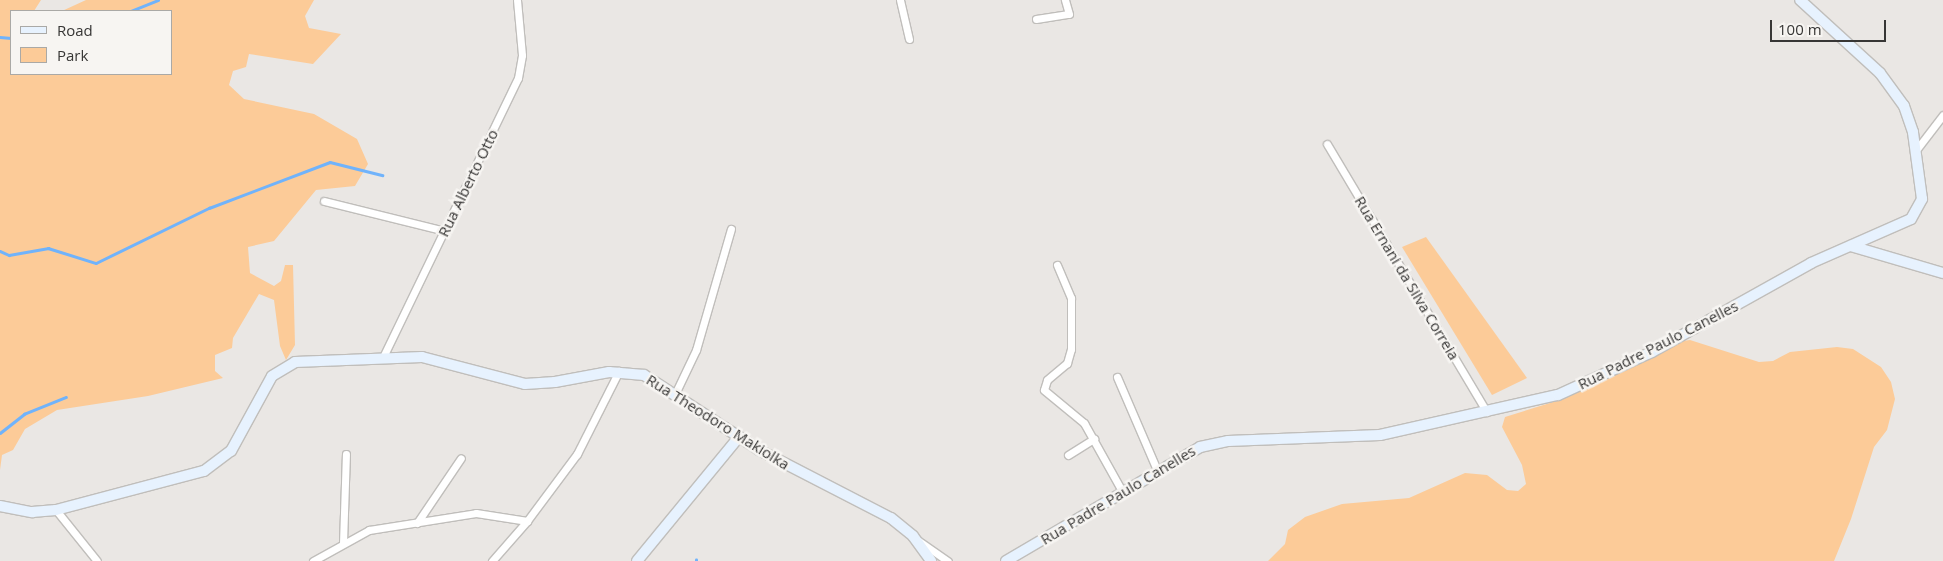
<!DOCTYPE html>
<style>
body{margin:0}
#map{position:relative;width:1943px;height:561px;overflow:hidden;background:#eae7e4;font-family:"Open Sans",sans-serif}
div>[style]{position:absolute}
.green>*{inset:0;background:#fccb98}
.stream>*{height:2.5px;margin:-1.25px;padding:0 1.25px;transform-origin:1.25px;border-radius:1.25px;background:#70b3fb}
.roads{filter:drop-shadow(1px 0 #c0bebb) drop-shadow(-1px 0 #c0bebb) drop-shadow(0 1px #c0bebb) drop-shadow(0 -1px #c0bebb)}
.street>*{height:7px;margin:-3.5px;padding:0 3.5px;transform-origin:3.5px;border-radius:3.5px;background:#fff}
.secondary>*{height:10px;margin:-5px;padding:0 5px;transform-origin:5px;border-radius:5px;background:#e7f2fe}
span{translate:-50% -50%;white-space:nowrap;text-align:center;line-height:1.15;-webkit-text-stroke:5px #f7f5f2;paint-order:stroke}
.street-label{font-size:15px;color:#373635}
.legend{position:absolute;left:10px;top:10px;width:162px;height:65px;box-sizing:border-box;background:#f7f5f2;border:1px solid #aaa9a6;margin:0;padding:6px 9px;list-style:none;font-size:15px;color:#373635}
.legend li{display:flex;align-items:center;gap:10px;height:25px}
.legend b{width:25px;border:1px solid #aaa9a6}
.scale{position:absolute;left:1770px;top:20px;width:116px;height:22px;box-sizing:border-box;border:2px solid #373635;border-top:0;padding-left:6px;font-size:15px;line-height:18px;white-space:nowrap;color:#373635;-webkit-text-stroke:4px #f7f5f2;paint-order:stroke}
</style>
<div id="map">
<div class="green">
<i style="clip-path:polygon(0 0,41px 0,34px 11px,11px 11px,11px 74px,171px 74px,171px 11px,62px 11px,86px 0,314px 0,305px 16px,309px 28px,341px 34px,313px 64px,249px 54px,246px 67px,233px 71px,229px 85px,244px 99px,314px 114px,357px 139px,368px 164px,355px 186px,316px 190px,274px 241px,248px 247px,250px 273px,274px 286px,281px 281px,285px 265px,293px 265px,295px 345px,286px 360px,280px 346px,274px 300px,259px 294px,233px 338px,232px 348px,215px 355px,215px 371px,223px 378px,148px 396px,57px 410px,25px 429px,13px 450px,2px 455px,0 470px)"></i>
<i style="clip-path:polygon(1426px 237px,1527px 378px,1492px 395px,1402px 247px)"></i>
<i style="clip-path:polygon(1690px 340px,1759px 362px,1773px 361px,1790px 352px,1837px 347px,1853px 349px,1881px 367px,1891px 382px,1895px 399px,1887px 430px,1874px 447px,1851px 519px,1834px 561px,1268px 561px,1285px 544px,1288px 530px,1305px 517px,1342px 504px,1409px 498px,1465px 473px,1487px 475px,1507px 490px,1518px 491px,1526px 484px,1522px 465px,1502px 427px,1505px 417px,1563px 399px,1676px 342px)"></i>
</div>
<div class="stream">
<i style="left:131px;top:11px;width:29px;rotate:-22deg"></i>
<i style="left:0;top:37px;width:11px;rotate:5deg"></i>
<i style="left:0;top:251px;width:10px;rotate:24deg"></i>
<i style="left:9px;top:255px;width:40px;rotate:-10deg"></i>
<i style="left:48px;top:248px;width:50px;rotate:17.4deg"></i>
<i style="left:96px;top:263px;width:126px;rotate:-26deg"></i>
<i style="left:209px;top:208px;width:129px;rotate:-20.8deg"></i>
<i style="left:330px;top:162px;width:54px;rotate:14deg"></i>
<i style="left:0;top:433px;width:31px;rotate:-38deg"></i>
<i style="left:24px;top:414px;width:45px;rotate:-22deg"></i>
<i style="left:696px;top:561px;width:1px;rotate:-90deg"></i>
</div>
<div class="roads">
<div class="street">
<i style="left:900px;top:0;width:40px;rotate:77deg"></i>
<i style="left:1036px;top:19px;width:33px;rotate:-9deg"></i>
<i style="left:1069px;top:14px;width:15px;rotate:-106deg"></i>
<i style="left:1327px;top:144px;width:312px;rotate:59.2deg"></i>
<i style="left:1916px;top:150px;width:44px;rotate:-52.4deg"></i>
<i style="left:324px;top:201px;width:125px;rotate:13.9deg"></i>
<i style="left:1057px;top:265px;width:36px;rotate:67deg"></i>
<i style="left:1071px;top:298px;width:51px;rotate:90deg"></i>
<i style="left:1071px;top:349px;width:15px;rotate:106deg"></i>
<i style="left:1067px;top:363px;width:26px;rotate:140deg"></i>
<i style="left:1047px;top:380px;width:10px;rotate:107deg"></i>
<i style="left:1044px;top:390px;width:52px;rotate:39.5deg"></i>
<i style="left:1084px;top:423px;width:78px;rotate:60.8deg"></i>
<i style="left:383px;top:357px;width:310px;rotate:-64.2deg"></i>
<i style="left:518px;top:78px;width:23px;rotate:-80deg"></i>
<i style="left:522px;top:55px;width:55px;rotate:-95.2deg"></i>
<i style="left:1117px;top:377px;width:101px;rotate:66.7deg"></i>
<i style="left:675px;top:394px;width:49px;rotate:-64.5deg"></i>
<i style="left:696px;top:350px;width:126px;rotate:-73.9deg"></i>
<i style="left:1068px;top:455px;width:31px;rotate:-32deg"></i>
<i style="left:56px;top:510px;width:65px;rotate:51.2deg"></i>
<i style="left:417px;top:523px;width:78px;rotate:-55.9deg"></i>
<i style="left:919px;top:541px;width:35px;rotate:35deg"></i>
<i style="left:343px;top:543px;width:89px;rotate:-88.1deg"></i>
<i style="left:313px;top:561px;width:64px;rotate:-29deg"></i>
<i style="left:369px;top:530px;width:108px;rotate:-9deg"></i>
<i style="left:476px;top:513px;width:52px;rotate:8.9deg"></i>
<i style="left:492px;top:561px;width:53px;rotate:-48.8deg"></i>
<i style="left:527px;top:521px;width:84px;rotate:-53.3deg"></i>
<i style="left:577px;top:454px;width:93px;rotate:-63.2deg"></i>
</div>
<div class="secondary">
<i style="left:1851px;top:246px;width:96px;rotate:16.4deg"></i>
<i style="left:0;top:506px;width:33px;rotate:11deg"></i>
<i style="left:32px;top:512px;width:24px;rotate:-5deg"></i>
<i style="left:56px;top:510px;width:153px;rotate:-14.8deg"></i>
<i style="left:204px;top:471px;width:34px;rotate:-37deg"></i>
<i style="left:231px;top:451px;width:85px;rotate:-61.3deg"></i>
<i style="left:272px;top:376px;width:27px;rotate:-31deg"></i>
<i style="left:295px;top:362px;width:127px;rotate:-2.3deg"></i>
<i style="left:422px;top:357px;width:106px;rotate:14.7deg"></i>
<i style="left:525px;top:384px;width:30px;rotate:-4deg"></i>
<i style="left:555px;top:382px;width:55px;rotate:-10.5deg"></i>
<i style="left:609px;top:372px;width:35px;rotate:5deg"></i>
<i style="left:644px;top:375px;width:137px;rotate:33.1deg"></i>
<i style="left:759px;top:450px;width:148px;rotate:27.3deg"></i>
<i style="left:891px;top:518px;width:28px;rotate:39deg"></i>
<i style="left:913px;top:536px;width:31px;rotate:54deg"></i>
<i style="left:637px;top:561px;width:161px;rotate:-50.6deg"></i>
<i style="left:1006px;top:561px;width:225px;rotate:-30.4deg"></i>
<i style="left:1200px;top:447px;width:29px;rotate:-12deg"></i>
<i style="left:1228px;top:441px;width:152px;rotate:-2.3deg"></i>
<i style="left:1380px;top:435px;width:182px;rotate:-12.7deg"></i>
<i style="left:1558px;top:395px;width:103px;rotate:-24.6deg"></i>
<i style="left:1652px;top:352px;width:182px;rotate:-29.2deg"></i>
<i style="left:1811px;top:263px;width:109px;rotate:-23.7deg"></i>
<i style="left:1911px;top:219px;width:23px;rotate:-61deg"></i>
<i style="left:1922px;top:199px;width:68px;rotate:-97.7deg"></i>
<i style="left:1913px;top:132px;width:28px;rotate:-109deg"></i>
<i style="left:1904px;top:106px;width:41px;rotate:-126deg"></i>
<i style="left:1880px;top:73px;width:108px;rotate:-137.6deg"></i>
</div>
</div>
<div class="street-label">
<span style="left:468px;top:183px;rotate:-64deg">Rua Alberto Otto</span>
<span style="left:1407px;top:278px;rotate:59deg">Rua Ernani da Silva Correia</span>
<span style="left:1658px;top:345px;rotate:-27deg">Rua Padre Paulo Canelles</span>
<span style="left:718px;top:422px;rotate:32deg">Rua Theodoro Makiolka</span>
<span style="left:1118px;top:495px;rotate:-31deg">Rua Padre Paulo Canelles</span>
</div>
<ul class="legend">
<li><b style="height:6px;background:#e7f2fe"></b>Road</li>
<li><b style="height:14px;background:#fccb98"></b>Park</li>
</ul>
<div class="scale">100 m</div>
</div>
